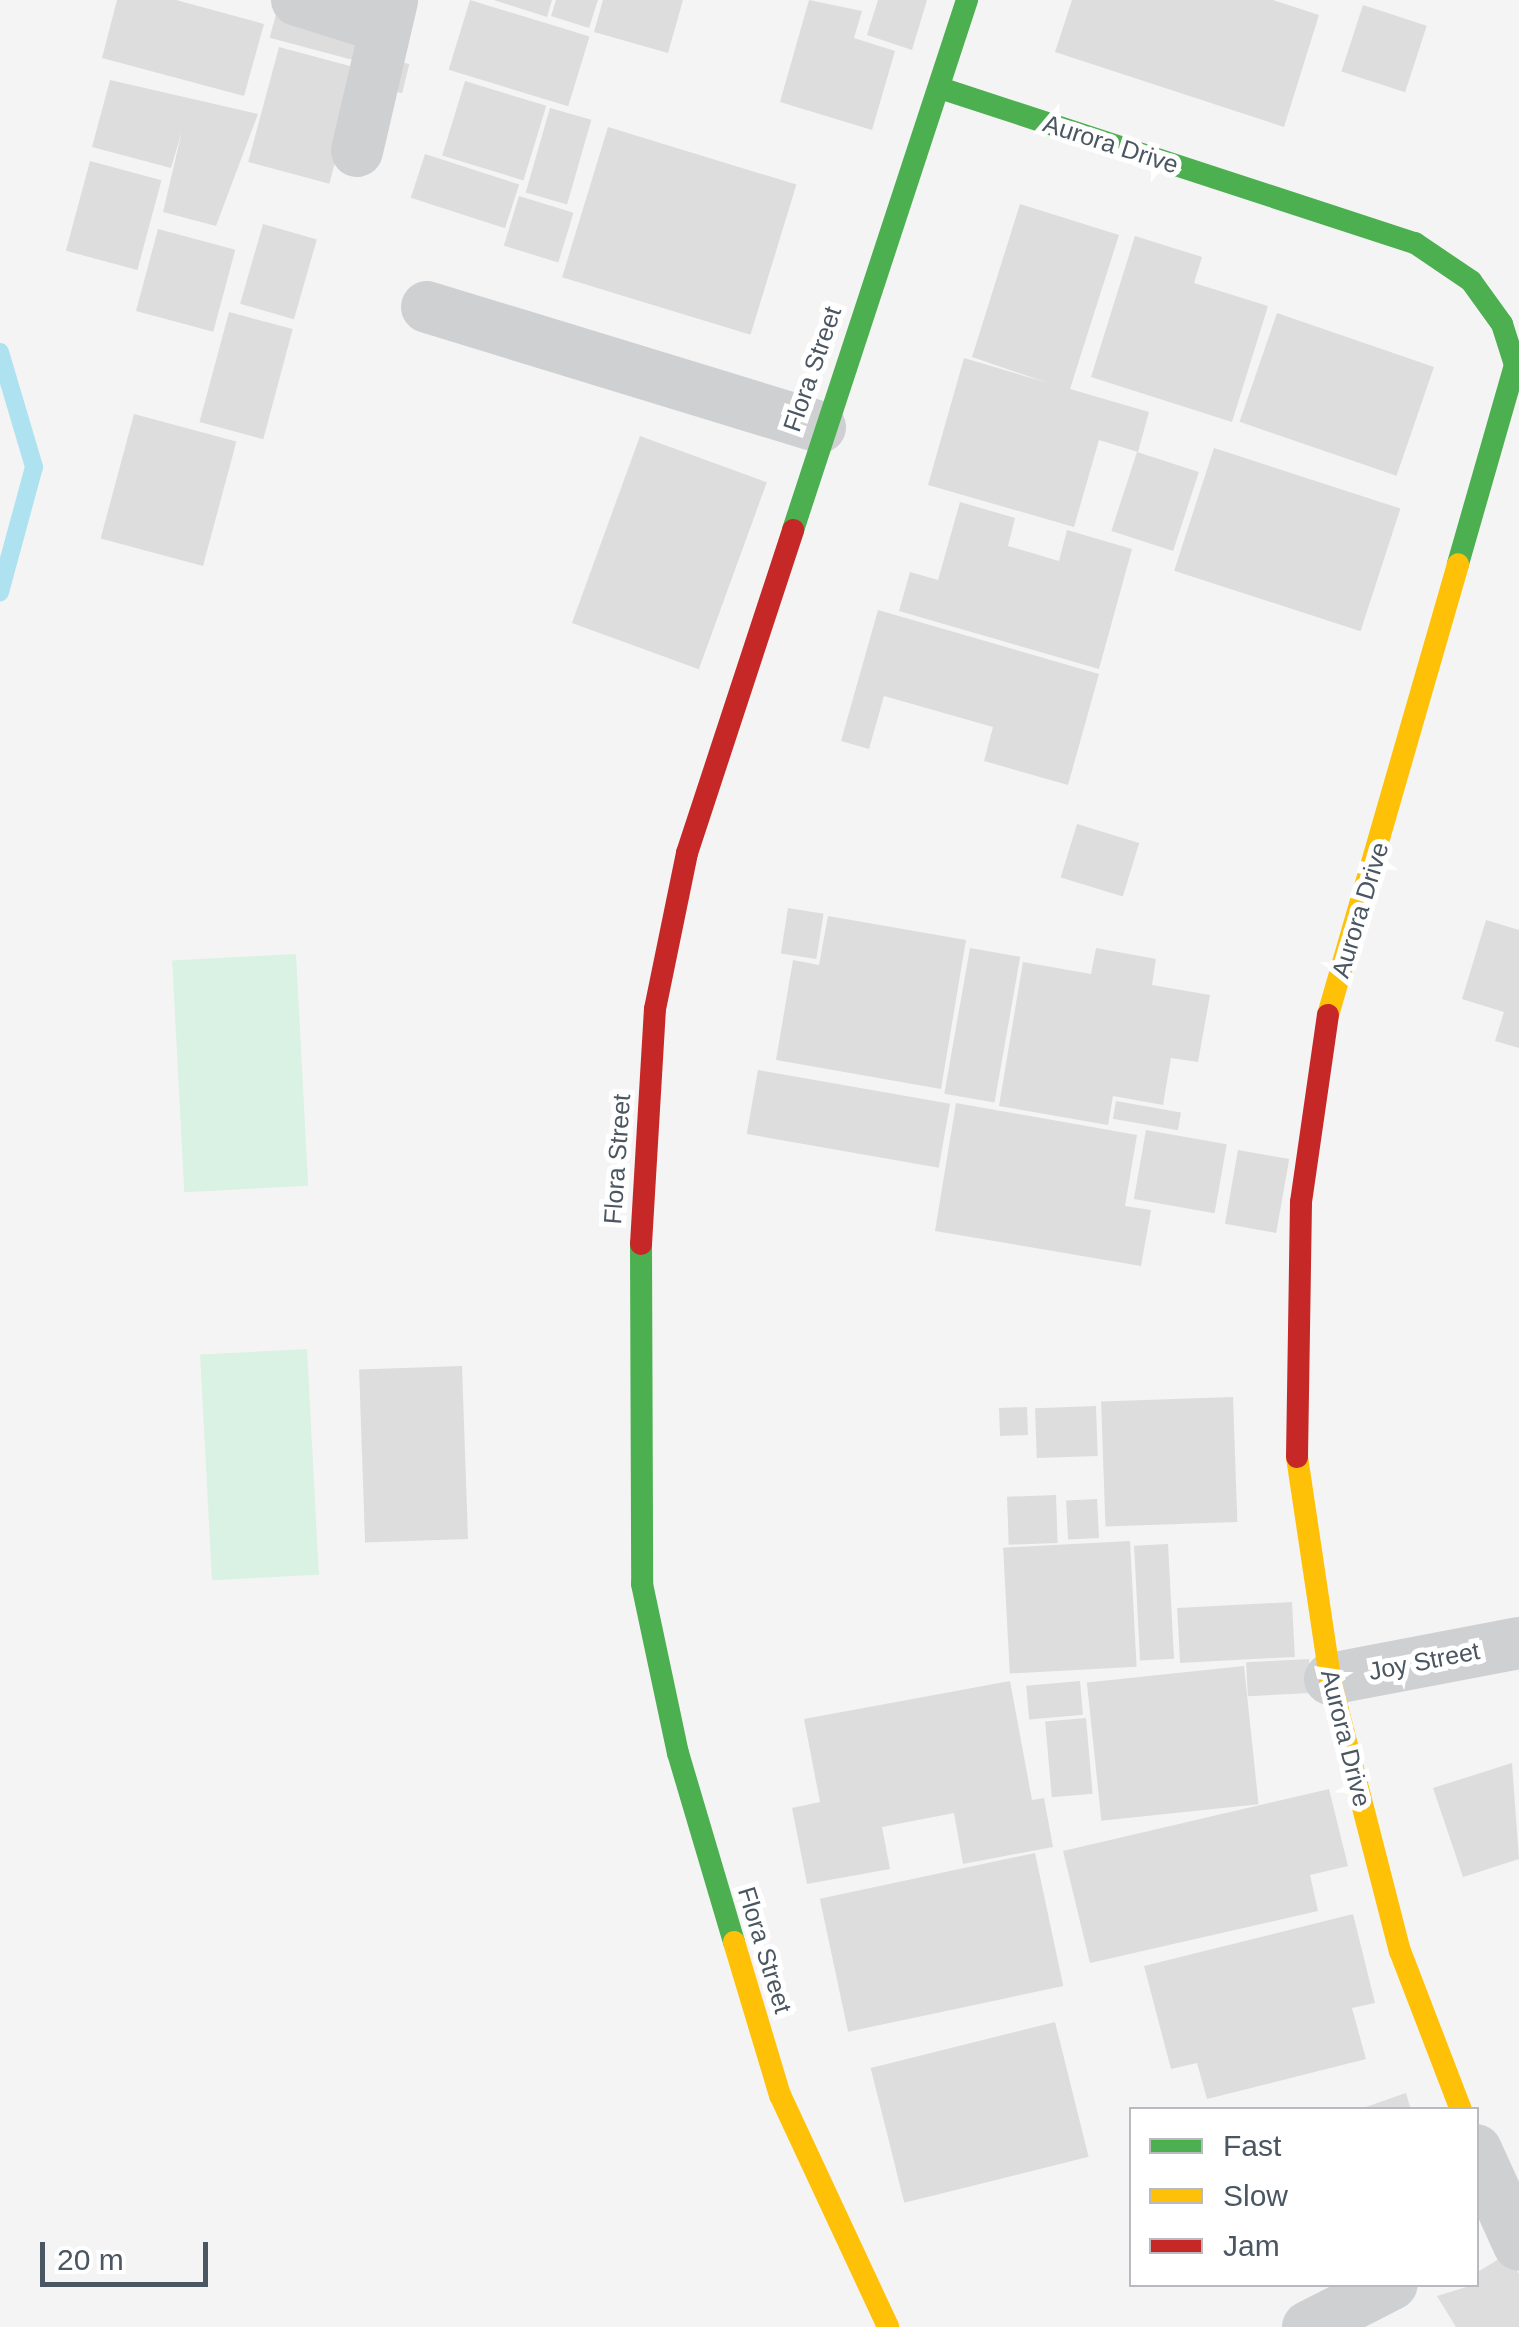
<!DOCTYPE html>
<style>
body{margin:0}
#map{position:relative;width:1519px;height:2327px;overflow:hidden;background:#f4f4f4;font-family:Helvetica,sans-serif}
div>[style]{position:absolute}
.green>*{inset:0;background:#d9f2e3;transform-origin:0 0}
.stream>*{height:18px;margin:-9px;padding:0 9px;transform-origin:9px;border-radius:9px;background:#aee2f0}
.building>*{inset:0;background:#ddddde;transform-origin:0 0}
.street>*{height:52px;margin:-26px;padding:0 26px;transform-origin:26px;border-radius:26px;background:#ced0d2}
.fast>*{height:22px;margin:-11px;padding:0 11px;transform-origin:11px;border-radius:11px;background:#4caf50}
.slow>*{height:22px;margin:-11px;padding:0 11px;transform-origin:11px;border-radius:11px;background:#ffc107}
.jam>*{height:22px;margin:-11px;padding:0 11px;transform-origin:11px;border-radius:11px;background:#c62828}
span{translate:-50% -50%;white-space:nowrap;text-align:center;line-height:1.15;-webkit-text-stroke:10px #fff;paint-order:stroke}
.street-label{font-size:25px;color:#4a5661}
.legend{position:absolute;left:1129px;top:2107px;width:350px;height:180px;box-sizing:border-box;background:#fff;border:2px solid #b7bbc0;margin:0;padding:12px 18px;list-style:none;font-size:30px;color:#4a5661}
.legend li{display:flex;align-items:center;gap:20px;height:50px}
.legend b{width:50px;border:2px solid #b7bbc0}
.scale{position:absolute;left:40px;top:2242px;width:168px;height:45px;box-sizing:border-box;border:5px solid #4a5661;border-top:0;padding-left:12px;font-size:30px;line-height:35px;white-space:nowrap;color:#4a5661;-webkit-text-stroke:8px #fff;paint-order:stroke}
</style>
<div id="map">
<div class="green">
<i style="left:296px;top:954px;width:232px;height:124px;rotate:87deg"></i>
<i style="left:307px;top:1349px;width:226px;height:107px;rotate:87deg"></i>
</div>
<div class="stream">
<i style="left:0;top:352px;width:120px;rotate:73.5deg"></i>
<i style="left:34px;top:467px;width:130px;rotate:105.2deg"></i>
</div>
<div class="building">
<i style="clip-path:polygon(117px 0,176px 0,264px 24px,244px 96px,102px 58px)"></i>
<i style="left:470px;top:0;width:125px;height:73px;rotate:17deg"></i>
<i style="clip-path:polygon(494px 0,552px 0,547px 17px)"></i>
<i style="clip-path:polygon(556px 0,598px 0,589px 28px,551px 16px)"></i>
<i style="clip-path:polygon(603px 0,683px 0,668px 53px,594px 32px)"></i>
<i style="clip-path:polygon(809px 0,862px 11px,854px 38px,895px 51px,872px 130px,780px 102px)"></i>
<i style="clip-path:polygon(878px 0,927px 0,912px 50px,867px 35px)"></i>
<i style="clip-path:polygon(1072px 0,1273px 0,1319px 15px,1284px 127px,1055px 52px)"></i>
<i style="left:279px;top:3px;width:92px;height:36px;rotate:15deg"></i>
<i style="left:1363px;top:5px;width:67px;height:70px;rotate:18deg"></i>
<i style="left:279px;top:47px;width:84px;height:119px;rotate:15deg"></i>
<i style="left:389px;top:59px;width:21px;height:30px;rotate:14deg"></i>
<i style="clip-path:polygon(110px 80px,258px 114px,216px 226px,163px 212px,182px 131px,171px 168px,92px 147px)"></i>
<i style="left:465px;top:81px;width:85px;height:78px;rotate:17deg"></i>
<i style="left:550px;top:108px;width:43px;height:88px;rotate:16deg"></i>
<i style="left:608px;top:127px;width:197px;height:157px;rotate:17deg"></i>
<i style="left:425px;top:154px;width:99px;height:46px;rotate:18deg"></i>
<i style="left:90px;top:161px;width:74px;height:93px;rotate:15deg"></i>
<i style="left:519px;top:196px;width:57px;height:52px;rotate:17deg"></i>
<i style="clip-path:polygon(1020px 204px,1119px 235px,1070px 389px,1149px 412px,1138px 452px,1099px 440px,1074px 527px,928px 485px,964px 358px,1048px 383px,972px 357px)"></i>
<i style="left:263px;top:224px;width:56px;height:83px;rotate:16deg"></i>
<i style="left:158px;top:229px;width:80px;height:85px;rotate:15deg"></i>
<i style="clip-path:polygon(1135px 236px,1202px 257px,1194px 283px,1268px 306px,1232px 422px,1091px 377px)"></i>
<i style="left:229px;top:312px;width:66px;height:114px;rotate:15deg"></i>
<i style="left:1277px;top:313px;width:166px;height:115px;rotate:19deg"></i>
<i style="left:134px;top:414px;width:106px;height:129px;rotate:15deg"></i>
<i style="left:640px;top:436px;width:135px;height:199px;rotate:20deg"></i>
<i style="left:1214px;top:448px;width:196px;height:129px;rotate:18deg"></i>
<i style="left:1137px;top:452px;width:65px;height:83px;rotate:18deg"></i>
<i style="clip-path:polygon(960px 502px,1015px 518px,1008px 546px,1059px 561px,1067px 530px,1132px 549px,1099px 669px,899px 611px,910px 572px,938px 580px)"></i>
<i style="clip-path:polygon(878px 610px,1099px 674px,1068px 785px,984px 761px,993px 727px,884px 696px,869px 749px,841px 741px)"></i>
<i style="left:1077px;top:824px;width:65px;height:56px;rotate:17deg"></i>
<i style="left:788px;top:908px;width:36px;height:46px;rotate:9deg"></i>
<i style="clip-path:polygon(828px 916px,966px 940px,941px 1089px,776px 1060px,793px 960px,819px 965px)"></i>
<i style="clip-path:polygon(1486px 920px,1519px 930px,1519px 1048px,1495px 1041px,1504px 1012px,1462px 999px)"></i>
<i style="left:970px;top:948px;width:51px;height:148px;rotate:10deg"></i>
<i style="clip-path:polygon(1096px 948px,1156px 959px,1152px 985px,1210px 995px,1198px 1062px,1171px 1058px,1163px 1105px,1113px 1096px,1108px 1125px,999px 1106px,1023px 962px,1091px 974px)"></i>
<i style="left:758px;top:1070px;width:195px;height:65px;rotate:10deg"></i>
<i style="left:1116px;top:1101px;width:66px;height:18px;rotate:10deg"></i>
<i style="clip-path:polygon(956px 1103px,1137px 1135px,1125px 1206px,1151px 1210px,1141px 1266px,935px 1231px)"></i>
<i style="left:1146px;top:1130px;width:82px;height:70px;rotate:10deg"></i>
<i style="left:1238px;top:1150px;width:52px;height:75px;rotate:10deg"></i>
<i style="left:462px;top:1366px;width:173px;height:103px;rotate:88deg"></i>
<i style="left:1233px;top:1397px;width:125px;height:132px;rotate:88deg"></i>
<i style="left:1096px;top:1406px;width:50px;height:61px;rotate:88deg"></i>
<i style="left:1027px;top:1407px;width:28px;height:28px;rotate:88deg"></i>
<i style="left:1056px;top:1495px;width:48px;height:49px;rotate:88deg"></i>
<i style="left:1097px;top:1499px;width:39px;height:31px;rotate:87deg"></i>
<i style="left:1130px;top:1541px;width:126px;height:127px;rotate:87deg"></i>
<i style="left:1168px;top:1544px;width:115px;height:34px;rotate:87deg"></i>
<i style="left:1292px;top:1602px;width:55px;height:115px;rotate:87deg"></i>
<i style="left:1309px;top:1659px;width:34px;height:63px;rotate:87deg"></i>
<i style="left:1244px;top:1666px;width:139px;height:158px;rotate:84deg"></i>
<i style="clip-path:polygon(1010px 1681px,1032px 1800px,1044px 1798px,1053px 1847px,963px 1864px,954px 1813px,882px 1827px,890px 1869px,807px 1884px,792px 1808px,820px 1802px,804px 1719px)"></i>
<i style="left:1080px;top:1681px;width:34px;height:54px;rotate:85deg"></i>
<i style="left:1086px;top:1718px;width:76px;height:41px;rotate:85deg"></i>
<i style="clip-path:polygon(1512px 1763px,1519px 1859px,1463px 1877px,1433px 1788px)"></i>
<i style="clip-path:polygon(1329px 1789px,1348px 1866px,1310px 1875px,1318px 1911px,1090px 1963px,1063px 1851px)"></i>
<i style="left:1035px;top:1853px;width:136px;height:220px;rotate:78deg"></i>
<i style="clip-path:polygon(1353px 1914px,1375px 2003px,1352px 2008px,1366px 2059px,1207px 2099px,1197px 2063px,1171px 2069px,1144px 1966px)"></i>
<i style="left:1055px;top:2022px;width:139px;height:190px;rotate:76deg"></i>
<i style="clip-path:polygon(1406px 2093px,1411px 2110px,1360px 2110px,1360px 2109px)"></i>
<i style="clip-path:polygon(1507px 2254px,1519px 2274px,1519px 2327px,1456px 2327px,1437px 2296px,1476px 2284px,1476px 2273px)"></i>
</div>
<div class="street">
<i style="left:297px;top:0;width:90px;rotate:17.4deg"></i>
<i style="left:357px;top:151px;width:155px;rotate:-76.9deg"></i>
<i style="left:427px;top:307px;width:411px;rotate:17deg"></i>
<i style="left:1330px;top:1679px;width:192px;rotate:-10.8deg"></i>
<i style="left:1476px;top:2150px;width:104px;rotate:65.6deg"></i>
<i style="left:1308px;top:2327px;width:94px;rotate:-27.1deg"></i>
</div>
<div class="fast">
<i style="left:940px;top:88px;width:500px;rotate:18.1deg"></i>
<i style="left:1415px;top:243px;width:68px;rotate:34.2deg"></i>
<i style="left:1471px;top:281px;width:53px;rotate:54.2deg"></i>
<i style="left:1502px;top:324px;width:43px;rotate:72.4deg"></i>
<i style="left:1515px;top:365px;width:207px;rotate:106deg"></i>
<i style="left:793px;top:530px;width:558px;rotate:-71.82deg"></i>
<i style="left:641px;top:1244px;width:340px;rotate:89.8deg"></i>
<i style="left:642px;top:1584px;width:173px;rotate:78deg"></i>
<i style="left:678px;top:1753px;width:197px;rotate:73.5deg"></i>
</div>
<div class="slow">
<i style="left:1328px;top:1015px;width:469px;rotate:-73.9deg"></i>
<i style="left:1297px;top:1457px;width:224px;rotate:81.5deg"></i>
<i style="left:1330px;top:1679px;width:281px;rotate:75.6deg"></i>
<i style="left:1400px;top:1951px;width:170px;rotate:69deg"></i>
<i style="left:734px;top:1942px;width:160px;rotate:73.3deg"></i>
<i style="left:780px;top:2095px;width:256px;rotate:65deg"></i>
</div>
<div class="jam">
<i style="left:641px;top:1244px;width:235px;rotate:-86.6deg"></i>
<i style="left:655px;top:1009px;width:159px;rotate:-78.4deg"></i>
<i style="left:687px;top:853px;width:340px;rotate:-71.8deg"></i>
<i style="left:1297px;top:1457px;width:255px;rotate:-89.1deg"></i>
<i style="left:1301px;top:1202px;width:189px;rotate:-81.8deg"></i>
</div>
<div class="street-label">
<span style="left:1111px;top:144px;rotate:18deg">Aurora Drive</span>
<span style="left:812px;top:369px;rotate:-71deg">Flora Street</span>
<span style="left:1360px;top:910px;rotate:-73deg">Aurora Drive</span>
<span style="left:617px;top:1159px;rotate:-86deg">Flora Street</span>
<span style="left:1424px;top:1661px;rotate:-11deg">Joy Street</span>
<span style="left:1346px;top:1738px;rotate:76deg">Aurora Drive</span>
<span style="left:765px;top:1950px;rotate:73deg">Flora Street</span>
</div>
<ul class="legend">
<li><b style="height:12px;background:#4caf50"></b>Fast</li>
<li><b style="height:12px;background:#ffc107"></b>Slow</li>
<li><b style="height:12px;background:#c62828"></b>Jam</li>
</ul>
<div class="scale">20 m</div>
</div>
